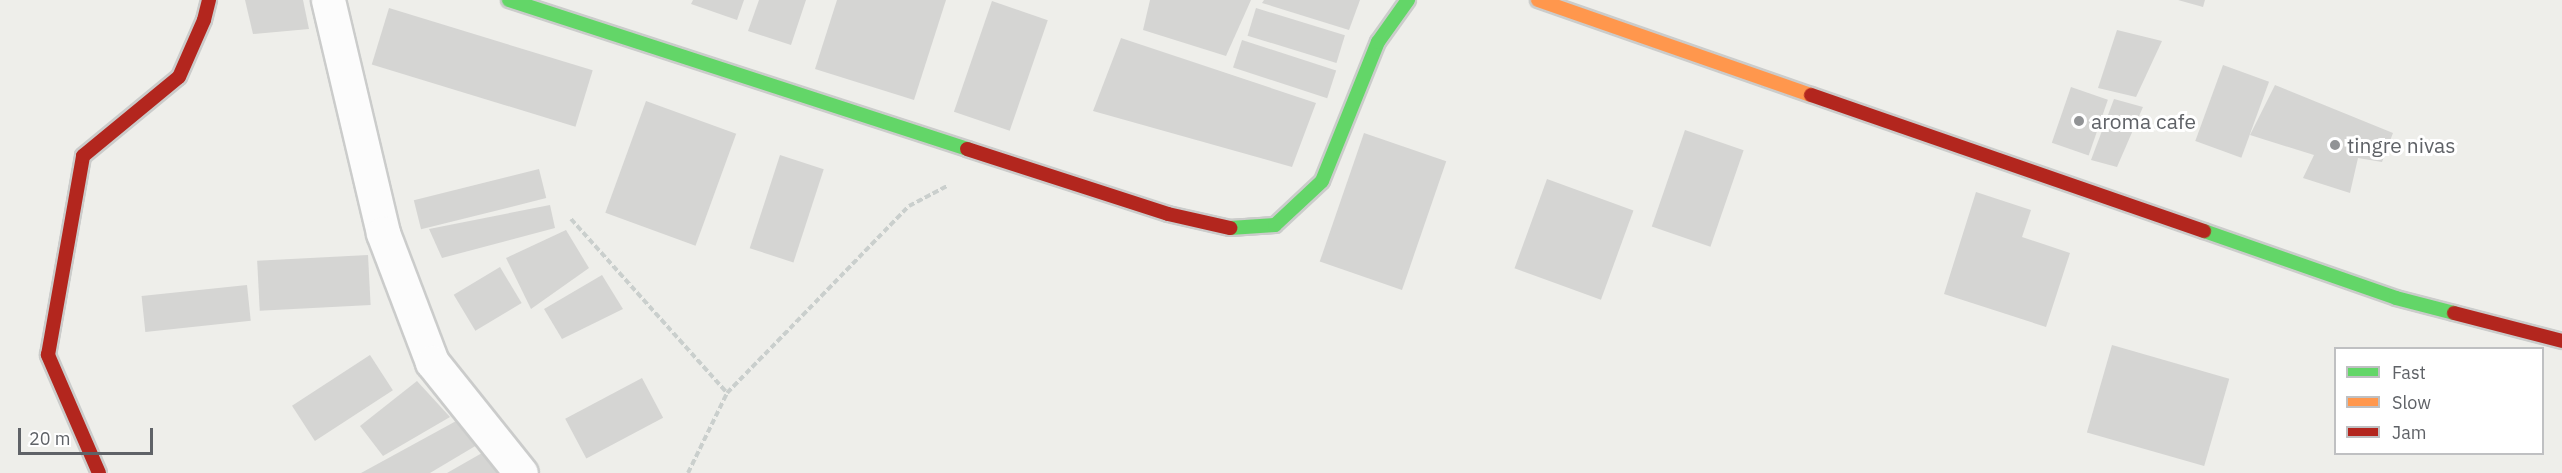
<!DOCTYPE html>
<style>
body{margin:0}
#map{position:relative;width:2562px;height:473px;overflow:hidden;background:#eeeeea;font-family:"IBM Plex Sans",sans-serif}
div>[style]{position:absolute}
.building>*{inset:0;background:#d5d5d3;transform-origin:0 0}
.path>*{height:4px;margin-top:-2px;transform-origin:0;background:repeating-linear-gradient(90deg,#cacfcd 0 6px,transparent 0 9px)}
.roads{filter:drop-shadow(2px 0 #cbcccb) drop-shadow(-2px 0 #cbcccb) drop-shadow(0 2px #cbcccb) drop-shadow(0 -2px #cbcccb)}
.street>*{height:33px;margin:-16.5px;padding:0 16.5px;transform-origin:16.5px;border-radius:16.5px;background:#fcfcfc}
.fast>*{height:14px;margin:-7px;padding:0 7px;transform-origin:7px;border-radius:7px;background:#63d668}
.slow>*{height:14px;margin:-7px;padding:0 7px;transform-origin:7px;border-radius:7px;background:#ff974d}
.jam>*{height:14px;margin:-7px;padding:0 7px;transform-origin:7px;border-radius:7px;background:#b3261e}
.dots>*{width:16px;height:16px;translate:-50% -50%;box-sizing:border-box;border:3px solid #fff;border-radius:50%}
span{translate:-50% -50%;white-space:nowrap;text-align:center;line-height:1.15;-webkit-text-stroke:6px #fff;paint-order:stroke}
.poi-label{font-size:21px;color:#5f6267}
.left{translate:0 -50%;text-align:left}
.legend{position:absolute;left:2334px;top:347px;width:210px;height:108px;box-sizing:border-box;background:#fff;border:2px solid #bfc0c2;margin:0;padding:8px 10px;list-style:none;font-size:18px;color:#5f6267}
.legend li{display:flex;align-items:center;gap:12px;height:30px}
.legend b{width:30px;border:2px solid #bfc0c2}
.scale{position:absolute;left:18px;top:428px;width:135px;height:27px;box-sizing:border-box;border:3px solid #5f6267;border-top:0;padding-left:8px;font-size:18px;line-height:21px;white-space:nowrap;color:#5f6267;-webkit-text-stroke:4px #fff;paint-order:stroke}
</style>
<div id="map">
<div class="building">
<i style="clip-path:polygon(245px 0,303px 0,309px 29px,253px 34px)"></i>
<i style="clip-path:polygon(693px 0,744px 0,737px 20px,691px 4px)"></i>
<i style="clip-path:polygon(759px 0,806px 0,791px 45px,748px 31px)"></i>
<i style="clip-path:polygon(837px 0,946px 0,914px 100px,815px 69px)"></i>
<i style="clip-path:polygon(1150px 0,1251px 0,1226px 56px,1143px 30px)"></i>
<i style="clip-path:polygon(1264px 0,1360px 0,1349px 30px,1262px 3px)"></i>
<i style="clip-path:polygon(2178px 0,2205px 0,2203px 7px)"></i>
<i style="left:992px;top:1px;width:59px;height:117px;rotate:19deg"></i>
<i style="left:389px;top:8px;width:213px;height:59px;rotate:17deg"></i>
<i style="left:1256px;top:8px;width:93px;height:29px;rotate:17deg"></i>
<i style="clip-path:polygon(2117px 30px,2162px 41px,2136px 97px,2098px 88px)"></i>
<i style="clip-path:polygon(1121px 38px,1316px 103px,1292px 167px,1093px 111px)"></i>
<i style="left:1242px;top:40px;width:99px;height:29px;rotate:18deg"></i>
<i style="left:2223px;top:65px;width:49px;height:81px;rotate:20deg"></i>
<i style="clip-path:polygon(2275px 85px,2393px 133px,2382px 162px,2358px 158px,2350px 193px,2303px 178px,2314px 155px,2250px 135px)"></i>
<i style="left:2071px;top:87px;width:39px;height:59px;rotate:19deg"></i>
<i style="clip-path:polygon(2114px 99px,2143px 107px,2117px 167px,2091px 160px)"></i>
<i style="left:646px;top:101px;width:96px;height:119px;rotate:20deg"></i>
<i style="left:1685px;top:130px;width:62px;height:102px;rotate:19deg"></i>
<i style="left:1364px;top:133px;width:87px;height:136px;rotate:19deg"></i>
<i style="left:780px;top:155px;width:46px;height:98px;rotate:18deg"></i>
<i style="left:539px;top:169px;width:30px;height:129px;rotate:76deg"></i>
<i style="left:1547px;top:179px;width:92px;height:95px;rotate:20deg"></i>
<i style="clip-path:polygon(1976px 192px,2031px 210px,2022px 237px,2070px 253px,2046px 327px,1944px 294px)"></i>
<i style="clip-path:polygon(550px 205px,555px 228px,442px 258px,429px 229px)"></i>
<i style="clip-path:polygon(566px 230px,589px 268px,531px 309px,506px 258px)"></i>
<i style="left:368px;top:255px;width:50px;height:111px;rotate:87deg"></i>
<i style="left:500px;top:267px;width:42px;height:54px;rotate:59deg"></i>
<i style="clip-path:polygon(602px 275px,623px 309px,562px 339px,544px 309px)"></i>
<i style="left:247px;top:285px;width:36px;height:106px;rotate:84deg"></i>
<i style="left:2112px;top:345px;width:122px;height:91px;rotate:16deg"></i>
<i style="left:370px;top:355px;width:42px;height:93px;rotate:57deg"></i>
<i style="left:642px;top:378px;width:45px;height:87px;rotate:62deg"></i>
<i style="clip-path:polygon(417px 381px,450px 417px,383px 456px,360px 426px)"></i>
<i style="clip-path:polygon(458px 420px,477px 445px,430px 473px,361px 473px)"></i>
<i style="clip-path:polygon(489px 449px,507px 473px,447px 473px)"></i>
</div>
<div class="path">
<i style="left:571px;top:219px;width:234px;rotate:48.1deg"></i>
<i style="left:688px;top:473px;width:89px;rotate:-64deg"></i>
<i style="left:727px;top:393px;width:261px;rotate:-45.8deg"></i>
<i style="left:909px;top:206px;width:43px;rotate:-27.8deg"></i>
</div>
<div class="roads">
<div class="street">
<i style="left:328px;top:0;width:239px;rotate:76.7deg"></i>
<i style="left:383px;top:233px;width:138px;rotate:69.2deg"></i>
<i style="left:432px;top:362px;width:142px;rotate:51.3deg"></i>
</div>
<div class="fast">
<i style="left:509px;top:0;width:482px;rotate:18deg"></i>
<i style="left:1230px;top:228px;width:45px;rotate:-3.8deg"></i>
<i style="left:1275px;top:225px;width:64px;rotate:-43.1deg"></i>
<i style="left:1322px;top:181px;width:150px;rotate:-68.1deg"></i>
<i style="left:1378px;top:42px;width:52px;rotate:-54.5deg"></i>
<i style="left:2204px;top:231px;width:203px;rotate:19.2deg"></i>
<i style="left:2396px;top:298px;width:60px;rotate:14.5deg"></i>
</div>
<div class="slow">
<i style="left:1538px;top:0;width:289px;rotate:19.2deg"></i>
</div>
<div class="jam">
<i style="left:1811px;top:95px;width:416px;rotate:19.1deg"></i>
<i style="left:967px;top:149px;width:211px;rotate:17.9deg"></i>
<i style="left:1168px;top:214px;width:64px;rotate:12.7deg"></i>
<i style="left:2454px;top:313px;width:112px;rotate:14.5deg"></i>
<i style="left:99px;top:473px;width:129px;rotate:-113.4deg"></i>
<i style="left:48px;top:355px;width:202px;rotate:-80deg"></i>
<i style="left:83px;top:156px;width:124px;rotate:-39.5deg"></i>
<i style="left:179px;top:77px;width:62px;rotate:-66.3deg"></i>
<i style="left:204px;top:20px;width:21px;rotate:-76deg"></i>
</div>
</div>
<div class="dots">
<i style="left:2079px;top:121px;background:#919395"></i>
<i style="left:2335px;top:145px;background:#919395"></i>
</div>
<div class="poi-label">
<span class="left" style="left:2091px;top:121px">aroma cafe</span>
<span class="left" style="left:2347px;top:145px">tingre nivas</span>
</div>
<ul class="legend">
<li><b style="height:8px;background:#63d668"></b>Fast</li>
<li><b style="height:8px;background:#ff974d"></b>Slow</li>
<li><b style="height:8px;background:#b3261e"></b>Jam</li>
</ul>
<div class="scale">20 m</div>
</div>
